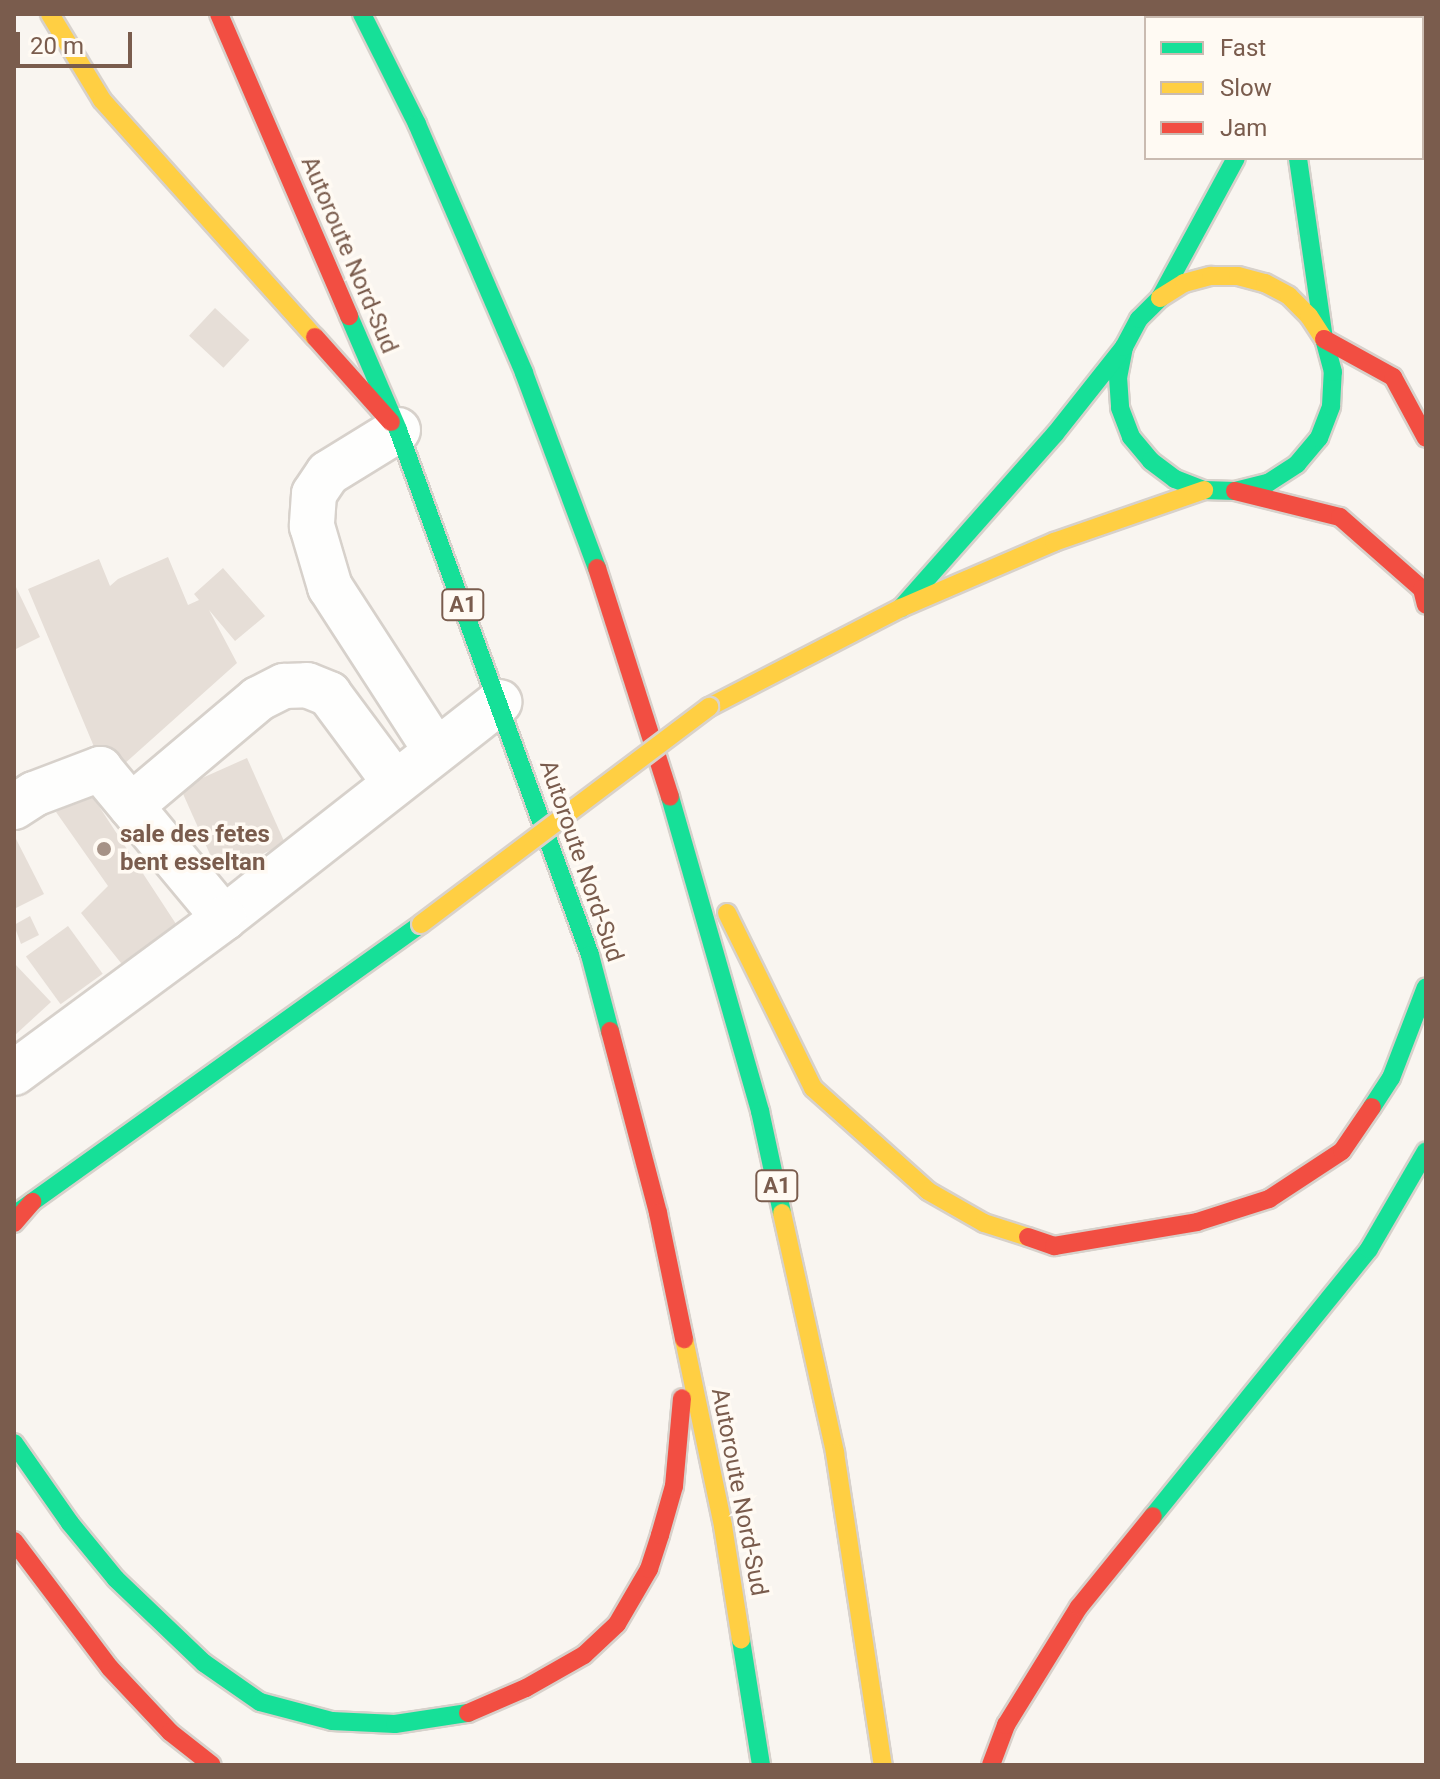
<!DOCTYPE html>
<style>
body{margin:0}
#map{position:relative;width:1440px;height:1779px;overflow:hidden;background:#f9f5f0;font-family:Roboto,sans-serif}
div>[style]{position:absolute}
.building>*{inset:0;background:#e6ded7;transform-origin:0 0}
.roads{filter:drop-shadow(2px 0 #d7d1cb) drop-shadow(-2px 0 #d7d1cb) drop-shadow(0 2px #d7d1cb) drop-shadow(0 -2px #d7d1cb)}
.street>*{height:44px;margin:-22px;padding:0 22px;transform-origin:22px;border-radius:22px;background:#fefefd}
.fast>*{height:18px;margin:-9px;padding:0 9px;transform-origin:9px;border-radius:9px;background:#16e098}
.slow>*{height:18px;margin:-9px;padding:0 9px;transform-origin:9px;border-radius:9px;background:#ffcf43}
.jam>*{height:18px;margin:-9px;padding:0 9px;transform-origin:9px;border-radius:9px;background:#f24e42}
.bridges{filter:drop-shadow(2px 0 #d9d2cb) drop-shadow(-2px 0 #d9d2cb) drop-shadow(0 2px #d9d2cb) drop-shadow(0 -2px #d9d2cb)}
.slow-bridge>*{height:18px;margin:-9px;padding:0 9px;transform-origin:9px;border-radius:9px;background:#ffcf43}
.dots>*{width:22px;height:22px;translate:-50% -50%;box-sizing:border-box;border:4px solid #fffaf3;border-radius:50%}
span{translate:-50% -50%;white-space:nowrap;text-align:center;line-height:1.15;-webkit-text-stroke:7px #fffaf3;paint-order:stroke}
.shield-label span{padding:2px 6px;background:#fffaf3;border:2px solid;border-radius:6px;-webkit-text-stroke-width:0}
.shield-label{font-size:22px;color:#7a5c4d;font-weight:700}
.street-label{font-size:24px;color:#7a5c4d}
.poi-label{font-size:24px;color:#7a5c4d;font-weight:700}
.left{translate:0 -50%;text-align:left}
.frame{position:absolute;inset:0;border:16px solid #7a5c4d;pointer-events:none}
.legend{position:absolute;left:1144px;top:16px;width:280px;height:144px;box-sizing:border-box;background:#fffaf3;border:2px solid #cabbb1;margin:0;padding:10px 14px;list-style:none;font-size:24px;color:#7a5c4d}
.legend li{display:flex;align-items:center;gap:16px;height:40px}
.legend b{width:40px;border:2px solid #cabbb1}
.scale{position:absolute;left:16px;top:32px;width:116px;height:36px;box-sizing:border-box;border:4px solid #7a5c4d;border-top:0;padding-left:10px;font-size:24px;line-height:28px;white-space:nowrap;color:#7a5c4d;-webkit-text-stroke:6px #fffaf3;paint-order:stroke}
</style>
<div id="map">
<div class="building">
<i style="left:215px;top:308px;width:47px;height:38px;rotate:43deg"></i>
<i style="clip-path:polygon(168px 557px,188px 605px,199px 600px,194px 594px,223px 568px,265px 616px,235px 641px,209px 610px,237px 663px,123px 765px,105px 773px,28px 589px,99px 559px,110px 586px,118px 579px)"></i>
<i style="clip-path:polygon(14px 583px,40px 637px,14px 650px)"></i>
<i style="left:247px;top:758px;width:94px;height:73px;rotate:66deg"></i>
<i style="clip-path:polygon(89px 791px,178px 927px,125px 968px,81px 913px,108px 886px,56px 812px)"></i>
<i style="clip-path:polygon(14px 835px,44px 894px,14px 909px)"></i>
<i style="clip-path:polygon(30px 916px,39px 935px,21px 944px,14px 925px)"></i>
<i style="left:68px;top:926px;width:59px;height:52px;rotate:54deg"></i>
<i style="clip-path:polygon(14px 963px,51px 1002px,14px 1036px)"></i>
</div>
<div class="roads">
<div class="street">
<i style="left:398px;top:430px;width:82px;rotate:148.4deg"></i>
<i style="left:328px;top:473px;width:25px;rotate:124deg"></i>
<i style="left:314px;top:494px;width:32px;rotate:94deg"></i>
<i style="left:312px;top:526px;width:64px;rotate:73.6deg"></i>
<i style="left:330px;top:587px;width:195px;rotate:57.1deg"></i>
<i style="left:131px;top:806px;width:166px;rotate:-40.1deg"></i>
<i style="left:258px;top:699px;width:29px;rotate:-27deg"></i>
<i style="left:284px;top:686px;width:23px;rotate:-2deg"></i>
<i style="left:307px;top:685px;width:24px;rotate:22deg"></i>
<i style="left:329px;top:694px;width:111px;rotate:53.4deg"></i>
<i style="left:14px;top:807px;width:24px;rotate:-33deg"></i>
<i style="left:34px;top:794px;width:71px;rotate:-20.7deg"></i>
<i style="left:100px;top:769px;width:194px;rotate:50.2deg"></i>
<i style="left:224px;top:918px;width:350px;rotate:-38.1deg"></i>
<i style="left:14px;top:1073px;width:261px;rotate:-36.4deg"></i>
</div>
<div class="fast">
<i style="left:362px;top:14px;width:123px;rotate:63.4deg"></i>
<i style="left:417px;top:124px;width:271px;rotate:66.7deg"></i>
<i style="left:524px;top:373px;width:208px;rotate:69.5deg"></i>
<i style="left:349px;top:316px;width:124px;rotate:66.7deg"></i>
<i style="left:398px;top:430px;width:559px;rotate:69.91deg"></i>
<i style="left:590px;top:955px;width:79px;rotate:75.3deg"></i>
<i style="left:1124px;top:347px;width:31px;rotate:101deg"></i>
<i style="left:1118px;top:377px;width:31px;rotate:86deg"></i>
<i style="left:1120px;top:408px;width:31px;rotate:69deg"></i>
<i style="left:1131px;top:437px;width:31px;rotate:50deg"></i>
<i style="left:1151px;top:461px;width:30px;rotate:37deg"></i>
<i style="left:1175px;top:479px;width:31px;rotate:21deg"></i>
<i style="left:1204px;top:490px;width:31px;rotate:2deg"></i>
<i style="left:1235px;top:491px;width:34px;rotate:-14deg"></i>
<i style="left:1268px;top:483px;width:35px;rotate:-33deg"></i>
<i style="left:1297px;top:464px;width:34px;rotate:-50deg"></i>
<i style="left:1319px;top:438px;width:34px;rotate:-69deg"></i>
<i style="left:1331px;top:406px;width:34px;rotate:-87deg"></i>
<i style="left:1333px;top:372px;width:34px;rotate:-105deg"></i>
<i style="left:1324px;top:339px;width:183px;rotate:-98.2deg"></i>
<i style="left:901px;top:608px;width:232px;rotate:-48.5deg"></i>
<i style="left:1055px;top:434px;width:111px;rotate:-51.6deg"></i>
<i style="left:1124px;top:347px;width:32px;rotate:-62deg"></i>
<i style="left:1139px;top:319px;width:30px;rotate:-45deg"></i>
<i style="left:1160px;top:298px;width:159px;rotate:-61.5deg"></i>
<i style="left:670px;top:797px;width:327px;rotate:74deg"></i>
<i style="left:760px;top:1111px;width:104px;rotate:77.8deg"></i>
<i style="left:1372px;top:1107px;width:35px;rotate:-57deg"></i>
<i style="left:1391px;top:1078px;width:97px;rotate:-69deg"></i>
<i style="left:14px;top:1215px;width:500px;rotate:-35.56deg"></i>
<i style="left:14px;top:1443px;width:98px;rotate:55deg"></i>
<i style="left:70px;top:1523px;width:72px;rotate:50.6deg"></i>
<i style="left:116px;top:1579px;width:122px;rotate:43.7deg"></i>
<i style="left:204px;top:1663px;width:68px;rotate:34.9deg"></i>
<i style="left:260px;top:1702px;width:74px;rotate:14.8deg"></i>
<i style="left:332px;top:1721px;width:63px;rotate:2.7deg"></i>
<i style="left:395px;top:1724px;width:74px;rotate:-8.6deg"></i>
<i style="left:1153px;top:1516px;width:343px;rotate:-51deg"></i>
<i style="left:1369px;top:1249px;width:113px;rotate:-59.8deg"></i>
<i style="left:741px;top:1640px;width:127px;rotate:80.9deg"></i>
</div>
<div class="slow">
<i style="left:50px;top:14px;width:100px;rotate:58.8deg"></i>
<i style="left:102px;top:100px;width:319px;rotate:48.1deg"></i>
<i style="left:1296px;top:18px;width:4px;rotate:-63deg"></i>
<i style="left:1160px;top:298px;width:28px;rotate:-32deg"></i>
<i style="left:1184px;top:283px;width:28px;rotate:-15deg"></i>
<i style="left:1211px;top:276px;width:27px"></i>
<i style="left:1238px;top:276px;width:28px;rotate:15deg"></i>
<i style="left:1265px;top:283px;width:27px;rotate:28deg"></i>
<i style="left:1289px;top:296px;width:28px;rotate:45deg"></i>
<i style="left:1309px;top:316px;width:27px;rotate:57deg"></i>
<i style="left:709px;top:707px;width:216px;rotate:-27.3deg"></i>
<i style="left:901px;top:608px;width:167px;rotate:-23.3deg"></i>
<i style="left:1054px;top:542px;width:159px;rotate:-19.1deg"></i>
<i style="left:727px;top:913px;width:195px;rotate:63.8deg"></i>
<i style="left:813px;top:1088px;width:154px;rotate:41.8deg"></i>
<i style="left:928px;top:1191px;width:64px;rotate:29.7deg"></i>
<i style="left:984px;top:1223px;width:46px;rotate:17.7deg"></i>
<i style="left:782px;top:1213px;width:246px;rotate:77.5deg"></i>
<i style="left:835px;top:1453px;width:316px;rotate:81.3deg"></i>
<i style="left:684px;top:1339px;width:191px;rotate:78.2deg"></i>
<i style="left:723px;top:1526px;width:115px;rotate:81deg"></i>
</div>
<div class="jam">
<i style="left:219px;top:14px;width:329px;rotate:66.7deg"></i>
<i style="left:315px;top:337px;width:114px;rotate:48.2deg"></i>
<i style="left:1324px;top:339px;width:79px;rotate:28.8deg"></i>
<i style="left:1393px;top:377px;width:69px;rotate:61.6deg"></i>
<i style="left:1235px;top:491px;width:108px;rotate:13.9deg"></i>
<i style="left:1340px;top:517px;width:109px;rotate:41.3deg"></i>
<i style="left:1422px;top:589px;width:16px;rotate:76deg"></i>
<i style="left:597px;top:568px;width:240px;rotate:72.3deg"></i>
<i style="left:610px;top:1031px;width:188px;rotate:75.2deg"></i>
<i style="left:658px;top:1213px;width:129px;rotate:78.3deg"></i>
<i style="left:14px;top:1223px;width:28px;rotate:-49deg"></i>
<i style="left:1028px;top:1237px;width:28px;rotate:19deg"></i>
<i style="left:1054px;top:1246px;width:145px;rotate:-9.5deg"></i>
<i style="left:1197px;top:1222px;width:76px;rotate:-17.7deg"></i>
<i style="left:1269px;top:1199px;width:87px;rotate:-33.3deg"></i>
<i style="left:1342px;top:1151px;width:53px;rotate:-55.7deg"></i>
<i style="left:14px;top:1541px;width:159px;rotate:52.9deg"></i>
<i style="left:110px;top:1668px;width:88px;rotate:46.8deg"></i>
<i style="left:170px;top:1732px;width:53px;rotate:38.2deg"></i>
<i style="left:468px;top:1713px;width:63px;rotate:-23.3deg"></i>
<i style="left:526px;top:1688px;width:67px;rotate:-29.6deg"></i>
<i style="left:584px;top:1655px;width:45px;rotate:-43.2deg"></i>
<i style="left:617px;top:1624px;width:64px;rotate:-59.8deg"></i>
<i style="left:649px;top:1569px;width:36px;rotate:-72deg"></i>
<i style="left:660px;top:1535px;width:51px;rotate:-74.1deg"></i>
<i style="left:674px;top:1486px;width:88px;rotate:-84.8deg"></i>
<i style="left:991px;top:1765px;width:43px;rotate:-69.4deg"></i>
<i style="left:1006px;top:1725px;width:139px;rotate:-58.3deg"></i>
<i style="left:1079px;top:1607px;width:117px;rotate:-50.9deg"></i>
</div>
</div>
<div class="bridges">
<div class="slow-bridge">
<i style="left:421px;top:924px;width:361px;rotate:-37deg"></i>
</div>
</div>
<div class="dots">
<i style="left:104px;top:849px;background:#a69286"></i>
</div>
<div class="shield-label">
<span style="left:463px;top:605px">A1</span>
<span style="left:777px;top:1186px">A1</span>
</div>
<div class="street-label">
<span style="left:349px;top:255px;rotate:67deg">Autoroute Nord-Sud</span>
<span style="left:581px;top:861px;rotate:71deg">Autoroute Nord-Sud</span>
<span style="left:739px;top:1492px;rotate:79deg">Autoroute Nord-Sud</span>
</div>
<div class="poi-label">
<span class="left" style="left:120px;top:849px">sale des fetes<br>bent esseltan</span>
</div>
<div class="frame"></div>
<ul class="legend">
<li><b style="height:10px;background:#16e098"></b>Fast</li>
<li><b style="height:10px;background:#ffcf43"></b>Slow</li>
<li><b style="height:10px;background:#f24e42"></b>Jam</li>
</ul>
<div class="scale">20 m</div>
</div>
